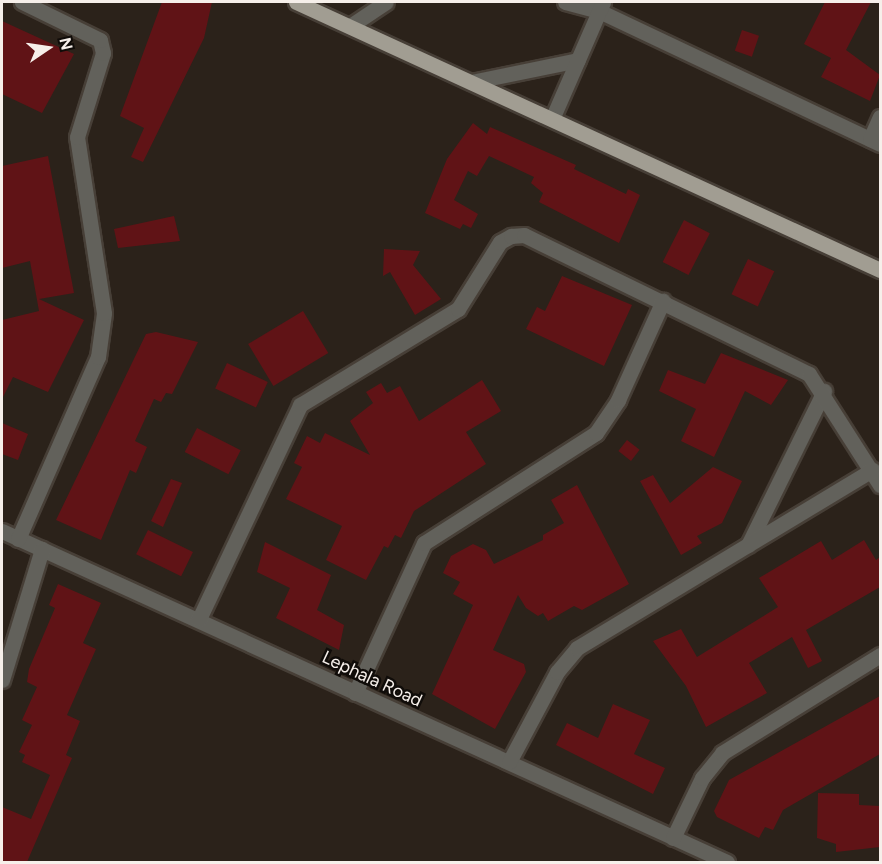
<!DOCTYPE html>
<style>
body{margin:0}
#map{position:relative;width:882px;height:864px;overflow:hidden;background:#2b221a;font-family:Figtree,sans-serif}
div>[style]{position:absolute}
.building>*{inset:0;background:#601316;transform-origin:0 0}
.roads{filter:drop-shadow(2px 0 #473f37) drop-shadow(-2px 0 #473f37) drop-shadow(0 2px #473f37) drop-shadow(0 -2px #473f37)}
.minor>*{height:15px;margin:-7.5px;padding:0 7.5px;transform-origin:7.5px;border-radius:7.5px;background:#62615b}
.major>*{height:15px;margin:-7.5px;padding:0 7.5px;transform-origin:7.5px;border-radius:7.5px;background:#a19d92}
span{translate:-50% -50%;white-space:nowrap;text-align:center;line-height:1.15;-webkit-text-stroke:5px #100c09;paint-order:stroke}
.street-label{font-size:18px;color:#f6efea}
.frame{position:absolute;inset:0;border:3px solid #f6efea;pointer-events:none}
.north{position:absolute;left:18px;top:18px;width:60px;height:60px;-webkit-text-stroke:4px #100c09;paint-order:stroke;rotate:77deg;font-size:16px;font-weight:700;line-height:24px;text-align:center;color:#f6efea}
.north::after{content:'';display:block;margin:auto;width:21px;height:27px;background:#f6efea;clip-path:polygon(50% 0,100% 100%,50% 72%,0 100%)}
</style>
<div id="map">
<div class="building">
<i style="clip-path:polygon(162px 2px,212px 2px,204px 38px,143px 162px,131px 157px,144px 128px,120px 116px)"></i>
<i style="clip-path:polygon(825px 2px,871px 2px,846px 50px,880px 75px,870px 101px,821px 77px,831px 58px,804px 44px)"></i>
<i style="clip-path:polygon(2px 21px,74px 54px,42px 113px,2px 94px)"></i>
<i style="left:742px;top:30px;width:18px;height:22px;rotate:19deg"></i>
<i style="clip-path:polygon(473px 123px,487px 134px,490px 127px,576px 165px,574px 169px,626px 194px,628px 189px,640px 195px,619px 243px,539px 202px,543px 193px,531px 183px,534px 177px,489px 156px,477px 176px,468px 171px,454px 200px,478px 214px,471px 228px,463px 224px,460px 229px,425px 213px,447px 159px)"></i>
<i style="clip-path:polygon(48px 156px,74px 293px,39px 299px,84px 320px,48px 392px,13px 377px,2px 399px,2px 320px,39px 311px,30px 261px,2px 268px,2px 166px)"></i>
<i style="clip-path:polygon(174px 216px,180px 241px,118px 248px,114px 229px)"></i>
<i style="left:684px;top:220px;width:29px;height:47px;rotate:27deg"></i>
<i style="clip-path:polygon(384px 249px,420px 251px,413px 265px,441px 299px,415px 315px,390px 272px,383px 276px)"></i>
<i style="left:748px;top:259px;width:29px;height:39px;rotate:25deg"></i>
<i style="clip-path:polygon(562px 276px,632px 305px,604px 366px,526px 329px,537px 307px,545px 311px)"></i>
<i style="left:303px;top:311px;width:49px;height:64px;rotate:59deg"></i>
<i style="clip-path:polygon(156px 332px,198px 342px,172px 394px,166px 393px,161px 402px,154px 399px,135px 441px,147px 447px,136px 473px,130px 470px,101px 540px,56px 520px,146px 334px)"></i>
<i style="clip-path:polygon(721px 353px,788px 380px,771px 405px,745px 391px,714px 457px,681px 441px,696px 409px,659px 391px,668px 370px,705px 384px)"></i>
<i style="left:227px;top:363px;width:45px;height:28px;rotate:25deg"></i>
<i style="clip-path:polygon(482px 380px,501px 411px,466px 432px,486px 464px,414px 511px,401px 538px,395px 535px,388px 548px,384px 546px,366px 580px,326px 560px,342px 526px,286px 499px,302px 467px,294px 463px,307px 436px,320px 443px,325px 433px,370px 455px,350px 421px,373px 403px,366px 392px,381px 383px,387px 393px,400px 386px,419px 421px)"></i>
<i style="clip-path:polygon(2px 423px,28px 434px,18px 460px,2px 454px)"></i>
<i style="left:197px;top:428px;width:49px;height:27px;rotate:27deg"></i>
<i style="left:627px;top:440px;width:16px;height:14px;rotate:38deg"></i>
<i style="clip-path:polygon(713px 467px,742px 481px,722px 523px,697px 536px,702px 543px,681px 555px,640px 481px,653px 475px,670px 503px)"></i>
<i style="clip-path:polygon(171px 479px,182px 483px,163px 527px,151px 521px)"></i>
<i style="clip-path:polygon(577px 485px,629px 584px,582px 610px,574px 606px,548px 621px,543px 613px,538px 616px,526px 608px,518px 595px,493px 650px,524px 664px,526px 672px,495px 729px,432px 694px,473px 605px,453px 594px,460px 582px,443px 573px,451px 556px,473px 544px,486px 550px,494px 564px,543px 540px,543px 535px,564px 523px,551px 500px)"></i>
<i style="left:148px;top:530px;width:50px;height:27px;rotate:26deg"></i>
<i style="clip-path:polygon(864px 540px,876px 560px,880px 557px,880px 587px,806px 630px,822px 661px,808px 668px,792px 637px,749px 663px,767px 693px,706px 727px,686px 686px,653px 641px,681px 629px,697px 657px,778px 607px,759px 578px,821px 541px,832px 560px)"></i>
<i style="clip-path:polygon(265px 542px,331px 575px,317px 610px,344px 625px,339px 650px,276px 618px,290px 588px,257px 572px)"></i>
<i style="clip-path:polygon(58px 584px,101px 603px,83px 643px,96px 649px,67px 715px,80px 721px,66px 755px,72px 758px,27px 862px,2px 862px,2px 807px,31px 819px,50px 775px,22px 762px,25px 755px,19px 752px,32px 725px,22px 720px,37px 687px,27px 682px,29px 669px,55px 608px,49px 605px)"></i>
<i style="clip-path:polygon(880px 696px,880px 754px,783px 810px,773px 830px,765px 827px,759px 838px,717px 817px,714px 811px,729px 780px)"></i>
<i style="clip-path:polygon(613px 704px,650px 720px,634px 754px,665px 768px,653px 794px,556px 745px,567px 723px,598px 738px)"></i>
<i style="clip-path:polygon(818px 793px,859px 794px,859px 805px,880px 806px,880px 847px,836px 852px,836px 844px,817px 838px)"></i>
</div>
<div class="roads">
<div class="minor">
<i style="left:565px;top:2px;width:35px;rotate:15deg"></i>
<i style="left:599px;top:11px;width:311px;rotate:25.3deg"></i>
<i style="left:350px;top:26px;width:43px;rotate:-33.7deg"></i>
<i style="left:471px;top:82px;width:109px;rotate:-11.6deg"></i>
<i style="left:552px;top:119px;width:128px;rotate:-66.4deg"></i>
<i style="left:870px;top:139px;width:24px;rotate:-66deg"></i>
<i style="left:2px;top:531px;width:797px;rotate:24.54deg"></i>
<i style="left:18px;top:539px;width:199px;rotate:-66.3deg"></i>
<i style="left:98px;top:357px;width:44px;rotate:-82.2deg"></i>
<i style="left:104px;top:313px;width:178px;rotate:-98.7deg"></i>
<i style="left:77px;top:137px;width:88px;rotate:-72.8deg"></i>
<i style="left:103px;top:53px;width:13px;rotate:-103deg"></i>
<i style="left:100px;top:40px;width:87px;rotate:-154deg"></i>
<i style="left:748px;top:545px;width:172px;rotate:-63.7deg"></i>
<i style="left:199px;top:619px;width:237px;rotate:-64.7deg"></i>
<i style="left:300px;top:405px;width:185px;rotate:-31.3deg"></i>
<i style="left:458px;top:309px;width:79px;rotate:-57.9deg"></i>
<i style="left:500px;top:242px;width:13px;rotate:-29deg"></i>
<i style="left:511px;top:236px;width:13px;rotate:-4deg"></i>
<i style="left:524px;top:235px;width:317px;rotate:26deg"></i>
<i style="left:809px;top:374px;width:132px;rotate:57.4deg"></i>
<i style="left:2px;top:680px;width:137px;rotate:-73deg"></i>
<i style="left:355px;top:693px;width:165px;rotate:-65.3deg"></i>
<i style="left:424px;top:543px;width:204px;rotate:-32.6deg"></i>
<i style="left:596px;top:433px;width:40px;rotate:-56deg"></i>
<i style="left:618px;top:400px;width:109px;rotate:-65.6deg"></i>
<i style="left:509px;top:762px;width:102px;rotate:-61.9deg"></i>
<i style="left:557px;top:672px;width:31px;rotate:-50deg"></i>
<i style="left:577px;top:648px;width:345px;rotate:-31.1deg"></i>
<i style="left:673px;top:838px;width:67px;rotate:-64.2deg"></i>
<i style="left:702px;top:778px;width:32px;rotate:-51deg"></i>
<i style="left:722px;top:753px;width:186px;rotate:-31.8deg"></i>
</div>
<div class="major">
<i style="left:296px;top:2px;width:643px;rotate:24.65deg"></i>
</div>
</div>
<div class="street-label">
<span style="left:372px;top:679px;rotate:25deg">Lephala Road</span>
</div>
<div class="frame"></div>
<div class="north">N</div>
</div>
